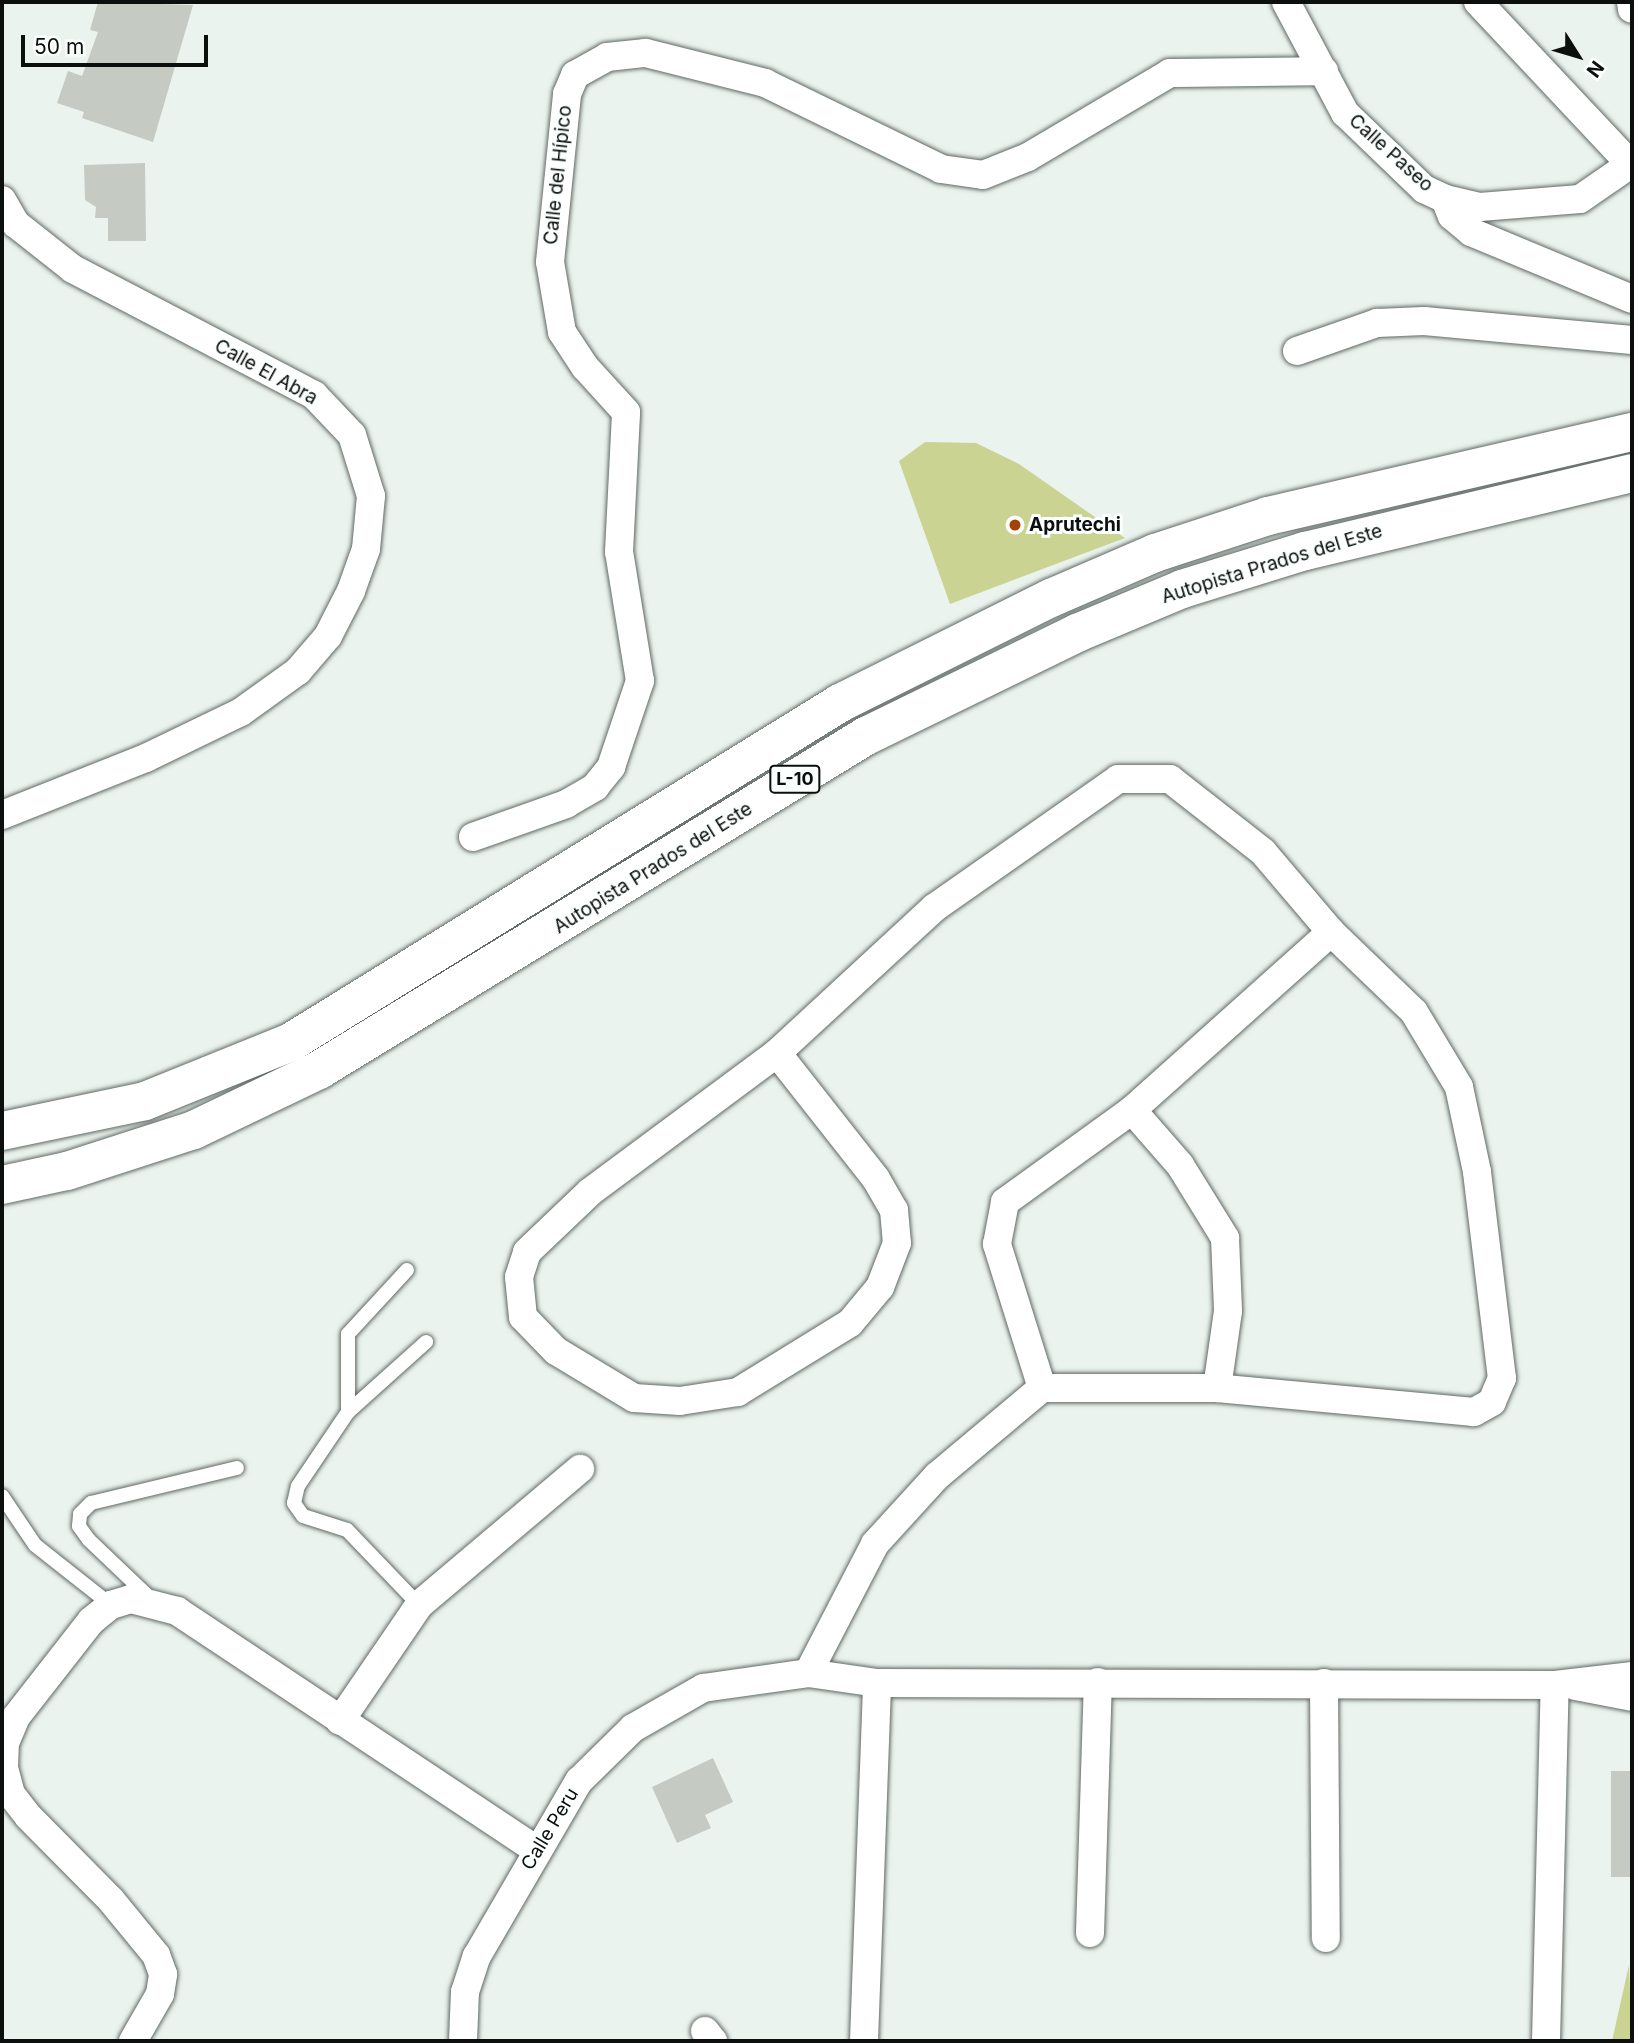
<!DOCTYPE html>
<html>
<head>
<meta charset="utf-8">
<style>
	body { margin:0 }
	#map { position:relative; width:1634px; height:2043px; overflow:hidden; background:#eaf3ed; font-family:Inter,sans-serif }
	div>[style] { position:absolute }
	[style*='--x'] { left:calc(var(--x)*1px); top:calc(var(--y)*1px); width:calc(var(--w)*1px); rotate:calc(var(--a)*1deg) }
	.green>* { inset:0; background:#cbd393 }
	.building>* { inset:0; background:#c5cbc3; transform-origin:0 0 }
	.roads { filter:drop-shadow(0 0 2px #606964) drop-shadow(0 0 2px #606964) }
	.service>* { height:14px; margin:-7px; padding:0 7px; transform-origin:7px; border-radius:7px; background:#fff }
	.minor>* { height:28px; margin:-14px; padding:0 14px; transform-origin:14px; border-radius:14px; background:#fff }
	.motorway>* { height:38px; margin:-19px; padding:0 19px; transform-origin:19px; border-radius:19px; background:#fff }
	.dots>* { width:19px; height:19px; translate:-50% -50%; box-sizing:border-box; border:4px solid #fbfffd; border-radius:50% }
	span { translate:-50% -50%; white-space:nowrap; text-align:center; line-height:1.15; -webkit-text-stroke:6px #fbfffd; paint-order:stroke }
	.shield-label span { padding:2px 5px; background:#fbfffd; border:2px solid; border-radius:5px; -webkit-text-stroke-width:0 }
	.shield-label { font-size:18px; color:#0b0f0d; font-weight:700 }
	.street-label { font-size:19px; color:#0b0f0d }
	.poi-label { font-size:19px; color:#0b0f0d; font-weight:700 }
	.left { translate:0 -50%; text-align:left }
	.frame { position:absolute; inset:0; border:4px solid #0b0f0d; pointer-events:none }
	.north { position:absolute; left:1543px; top:21px; width:70px; height:70px; -webkit-text-stroke:5px #fbfffd; paint-order:stroke; rotate:127deg; font-size:19px; font-weight:700; line-height:28px; text-align:center; color:#0b0f0d }
	.north::after { content:''; display:block; margin:auto; width:24px; height:32px; background:#0b0f0d; clip-path:polygon(50% 0,100% 100%,50% 72%,0 100%) }
	.scale { position:absolute; left:21px; top:35px; width:187px; height:32px; box-sizing:border-box; border:4px solid #0b0f0d; border-top:0; padding-left:9px; font-size:21px; line-height:24px; white-space:nowrap; color:#0b0f0d; -webkit-text-stroke:5px #fbfffd; paint-order:stroke }
</style>
</head>
<body>
<div id="map">
	<div class="green">
		<i style="clip-path:polygon(925px 442px,976px 443px,1019px 464px,1125px 538px,950px 604px,899px 461px)"></i>
		<i style="clip-path:polygon(1629px 1965px,1632px 2041px,1612px 2041px)"></i>
	</div>
	<div class="building">
		<i style="clip-path:polygon(98px 2px,193px 5px,153px 142px,82px 118px,84px 112px,57px 103px,68px 71px,82px 76px,98px 32px,90px 30px)"></i>
		<i style="clip-path:polygon(145px 163px,146px 241px,108px 241px,108px 218px,95px 218px,96px 207px,85px 200px,84px 165px)"></i>
		<i style="clip-path:polygon(713px 1758px,733px 1802px,705px 1815px,711px 1828px,677px 1843px,652px 1787px)"></i>
		<i style="left:1611px;top:1771px;width:21px;height:106px"></i>
	</div>
	<div class="roads">
		<div class="service">
			<i style="--x:348;--y:1412;--w:78;--a:-90"></i>
			<i style="--x:348;--y:1334;--w:87;--a:-47.3"></i>
			<i style="--x:2;--y:1496;--w:59;--a:56"></i>
			<i style="--x:35;--y:1545;--w:97;--a:38.3"></i>
			<i style="--x:152;--y:1600;--w:87;--a:-136.4"></i>
			<i style="--x:89;--y:1540;--w:17;--a:-126"></i>
			<i style="--x:79;--y:1526;--w:12;--a:-85"></i>
			<i style="--x:80;--y:1514;--w:16;--a:-45"></i>
			<i style="--x:91;--y:1503;--w:150;--a:-13.5"></i>
			<i style="--x:419;--y:1605;--w:104;--a:-133.8"></i>
			<i style="--x:347;--y:1530;--w:46;--a:-162.3"></i>
			<i style="--x:303;--y:1516;--w:16;--a:-125"></i>
			<i style="--x:294;--y:1503;--w:17;--a:-77"></i>
			<i style="--x:298;--y:1486;--w:89;--a:-56"></i>
			<i style="--x:348;--y:1412;--w:105;--a:-41.9"></i>
		</div>
		<div class="minor">
			<i style="--x:1286;--y:2;--w:126;--a:62"></i>
			<i style="--x:1345;--y:113;--w:110;--a:43.9"></i>
			<i style="--x:1424;--y:189;--w:23;--a:25"></i>
			<i style="--x:1445;--y:199;--w:36;--a:13"></i>
			<i style="--x:1480;--y:207;--w:100;--a:-4.6"></i>
			<i style="--x:1580;--y:199;--w:63;--a:-34.7"></i>
			<i style="--x:1478;--y:2;--w:224;--a:46.8"></i>
			<i style="--x:1631;--y:2;--w:7;--a:82"></i>
			<i style="--x:1445;--y:199;--w:18;--a:68"></i>
			<i style="--x:1452;--y:216;--w:25;--a:40"></i>
			<i style="--x:1471;--y:232;--w:174;--a:22.6"></i>
			<i style="--x:2;--y:200;--w:28;--a:60"></i>
			<i style="--x:16;--y:224;--w:73;--a:38.3"></i>
			<i style="--x:73;--y:269;--w:272;--a:27.6"></i>
			<i style="--x:314;--y:395;--w:55;--a:46.5"></i>
			<i style="--x:352;--y:435;--w:64;--a:72.7"></i>
			<i style="--x:371;--y:496;--w:53;--a:95.4"></i>
			<i style="--x:366;--y:549;--w:45;--a:109.7"></i>
			<i style="--x:351;--y:591;--w:51;--a:117.1"></i>
			<i style="--x:328;--y:636;--w:46;--a:130.6"></i>
			<i style="--x:298;--y:671;--w:70;--a:144.3"></i>
			<i style="--x:241;--y:712;--w:106;--a:154.2"></i>
			<i style="--x:146;--y:758;--w:155;--a:158.4"></i>
			<i style="--x:1297;--y:351;--w:85;--a:-19.3"></i>
			<i style="--x:1377;--y:323;--w:47;--a:-2.4"></i>
			<i style="--x:1424;--y:321;--w:209;--a:5.2"></i>
			<i style="--x:473;--y:837;--w:99;--a:-19.5"></i>
			<i style="--x:566;--y:804;--w:34;--a:-30"></i>
			<i style="--x:595;--y:787;--w:26;--a:-51"></i>
			<i style="--x:611;--y:767;--w:91;--a:-71.4"></i>
			<i style="--x:640;--y:681;--w:131;--a:-99.2"></i>
			<i style="--x:619;--y:552;--w:140;--a:-87.1"></i>
			<i style="--x:626;--y:412;--w:61;--a:-132.3"></i>
			<i style="--x:585;--y:367;--w:42;--a:-123.3"></i>
			<i style="--x:562;--y:332;--w:71;--a:-99.7"></i>
			<i style="--x:550;--y:262;--w:169;--a:-84.2"></i>
			<i style="--x:567;--y:94;--w:21;--a:-67"></i>
			<i style="--x:575;--y:75;--w:37;--a:-29"></i>
			<i style="--x:607;--y:57;--w:39;--a:-6"></i>
			<i style="--x:646;--y:53;--w:123;--a:14.1"></i>
			<i style="--x:765;--y:83;--w:196;--a:26"></i>
			<i style="--x:941;--y:169;--w:42;--a:8.1"></i>
			<i style="--x:983;--y:175;--w:48;--a:-21.8"></i>
			<i style="--x:1028;--y:157;--w:165;--a:-30.6"></i>
			<i style="--x:1170;--y:73;--w:154;--a:-0.7"></i>
			<i style="--x:777;--y:1053;--w:160;--a:51.8"></i>
			<i style="--x:876;--y:1179;--w:36;--a:60"></i>
			<i style="--x:894;--y:1210;--w:33;--a:85"></i>
			<i style="--x:897;--y:1243;--w:47;--a:111.1"></i>
			<i style="--x:880;--y:1287;--w:47;--a:129.8"></i>
			<i style="--x:850;--y:1323;--w:132;--a:148.4"></i>
			<i style="--x:738;--y:1392;--w:59;--a:171.2"></i>
			<i style="--x:680;--y:1401;--w:46;--a:-176.3"></i>
			<i style="--x:634;--y:1398;--w:91;--a:-148.9"></i>
			<i style="--x:556;--y:1351;--w:47;--a:-134.1"></i>
			<i style="--x:523;--y:1317;--w:40;--a:-95.7"></i>
			<i style="--x:519;--y:1277;--w:26;--a:-72"></i>
			<i style="--x:527;--y:1252;--w:87;--a:-43.6"></i>
			<i style="--x:590;--y:1192;--w:233;--a:-36.6"></i>
			<i style="--x:777;--y:1053;--w:214;--a:-42.7"></i>
			<i style="--x:934;--y:908;--w:225;--a:-35"></i>
			<i style="--x:1118;--y:779;--w:52;--a:0"></i>
			<i style="--x:1170;--y:779;--w:118;--a:38.1"></i>
			<i style="--x:1263;--y:852;--w:105;--a:49.6"></i>
			<i style="--x:1331;--y:932;--w:115;--a:43.9"></i>
			<i style="--x:1414;--y:1012;--w:87;--a:59"></i>
			<i style="--x:1459;--y:1087;--w:87;--a:78"></i>
			<i style="--x:1477;--y:1172;--w:208;--a:83.1"></i>
			<i style="--x:1502;--y:1378;--w:26;--a:113"></i>
			<i style="--x:1492;--y:1402;--w:21;--a:151"></i>
			<i style="--x:1474;--y:1412;--w:258;--a:-174.7"></i>
			<i style="--x:1217;--y:1388;--w:175;--a:180"></i>
			<i style="--x:1042;--y:1388;--w:137;--a:140"></i>
			<i style="--x:937;--y:1476;--w:92;--a:132.4"></i>
			<i style="--x:875;--y:1544;--w:145;--a:117.4"></i>
			<i style="--x:1132;--y:1110;--w:73;--a:48.9"></i>
			<i style="--x:1180;--y:1165;--w:86;--a:58.3"></i>
			<i style="--x:1225;--y:1238;--w:73;--a:87.6"></i>
			<i style="--x:1228;--y:1311;--w:78;--a:98.1"></i>
			<i style="--x:1042;--y:1388;--w:151;--a:-107.4"></i>
			<i style="--x:997;--y:1244;--w:43;--a:-79.2"></i>
			<i style="--x:1005;--y:1202;--w:157;--a:-35.9"></i>
			<i style="--x:1132;--y:1110;--w:267;--a:-41.8"></i>
			<i style="--x:1324;--y:1683;--w:255;--a:89.6"></i>
			<i style="--x:1575;--y:1686;--w:58;--a:10.9"></i>
			<i style="--x:340;--y:1721;--w:140;--a:-55.7"></i>
			<i style="--x:419;--y:1605;--w:211;--a:-40.2"></i>
			<i style="--x:1090;--y:1933;--w:251;--a:-88.2"></i>
			<i style="--x:705;--y:2031;--w:13;--a:51"></i>
			<i style="--x:133;--y:2041;--w:54;--a:-60.1"></i>
			<i style="--x:160;--y:1994;--w:20;--a:-81"></i>
			<i style="--x:163;--y:1974;--w:20;--a:-110"></i>
			<i style="--x:156;--y:1955;--w:71;--a:-129.3"></i>
			<i style="--x:111;--y:1900;--w:118;--a:-134.7"></i>
			<i style="--x:28;--y:1816;--w:28;--a:-128"></i>
			<i style="--x:11;--y:1794;--w:27;--a:-105"></i>
			<i style="--x:4;--y:1768;--w:25;--a:-88"></i>
			<i style="--x:5;--y:1743;--w:28;--a:-67"></i>
			<i style="--x:16;--y:1717;--w:122;--a:-52"></i>
			<i style="--x:91;--y:1621;--w:26;--a:-39"></i>
			<i style="--x:111;--y:1605;--w:21;--a:-17"></i>
			<i style="--x:131;--y:1599;--w:48;--a:14.6"></i>
			<i style="--x:177;--y:1611;--w:432;--a:33.6"></i>
			<i style="--x:463;--y:2041;--w:49;--a:-87.7"></i>
			<i style="--x:465;--y:1992;--w:38;--a:-72"></i>
			<i style="--x:477;--y:1956;--w:203;--a:-59.8"></i>
			<i style="--x:579;--y:1781;--w:76;--a:-44.5"></i>
			<i style="--x:633;--y:1728;--w:81;--a:-29.7"></i>
			<i style="--x:703;--y:1688;--w:106;--a:-8.1"></i>
			<i style="--x:808;--y:1673;--w:70;--a:8.2"></i>
			<i style="--x:877;--y:1683;--w:678;--a:0.17"></i>
			<i style="--x:1555;--y:1685;--w:78;--a:-6.7"></i>
			<i style="--x:864;--y:2041;--w:358;--a:-87.9"></i>
			<i style="--x:1546;--y:2041;--w:356;--a:-88.6"></i>
		</div>
		<div class="motorway">
			<i style="--x:2;--y:1131;--w:146;--a:-11.8"></i>
			<i style="--x:145;--y:1101;--w:157;--a:-22"></i>
			<i style="--x:291;--y:1042;--w:645;--a:-31.69"></i>
			<i style="--x:840;--y:703;--w:236;--a:-26.5"></i>
			<i style="--x:1051;--y:598;--w:113;--a:-23.4"></i>
			<i style="--x:1155;--y:553;--w:119;--a:-18.1"></i>
			<i style="--x:1268;--y:516;--w:374;--a:-13"></i>
			<i style="--x:2;--y:1185;--w:66;--a:-12.2"></i>
			<i style="--x:67;--y:1171;--w:133;--a:-17.9"></i>
			<i style="--x:194;--y:1130;--w:139;--a:-25.6"></i>
			<i style="--x:319;--y:1070;--w:641;--a:-31.41"></i>
			<i style="--x:866;--y:736;--w:235;--a:-26"></i>
			<i style="--x:1077;--y:633;--w:114;--a:-22.7"></i>
			<i style="--x:1182;--y:589;--w:129;--a:-17.2"></i>
			<i style="--x:1305;--y:551;--w:336;--a:-13.4"></i>
		</div>
	</div>
	<div class="dots">
		<i style="left:1015px;top:525px;background:#a44203"></i>
	</div>
	<div class="shield-label">
		<span style="left:795px;top:779px">L-10</span>
	</div>
	<div class="street-label">
		<span style="left:1391px;top:153px;rotate:42deg">Calle Paseo</span>
		<span style="left:558px;top:175px;rotate:-84deg">Calle del Hípico</span>
		<span style="left:266px;top:372px;rotate:29deg">Calle El Abra</span>
		<span style="left:1272px;top:564px;rotate:-17deg">Autopista Prados del Este</span>
		<span style="left:653px;top:868px;rotate:-32deg">Autopista Prados del Este</span>
		<span style="left:550px;top:1829px;rotate:-59deg">Calle Peru</span>
	</div>
	<div class="poi-label">
		<span class="left" style="left:1029px;top:525px">Aprutechi</span>
	</div>
	<div class="frame"></div>
	<div class="north">N</div>
	<div class="scale">50 m</div>
</div>
</body>
</html>
